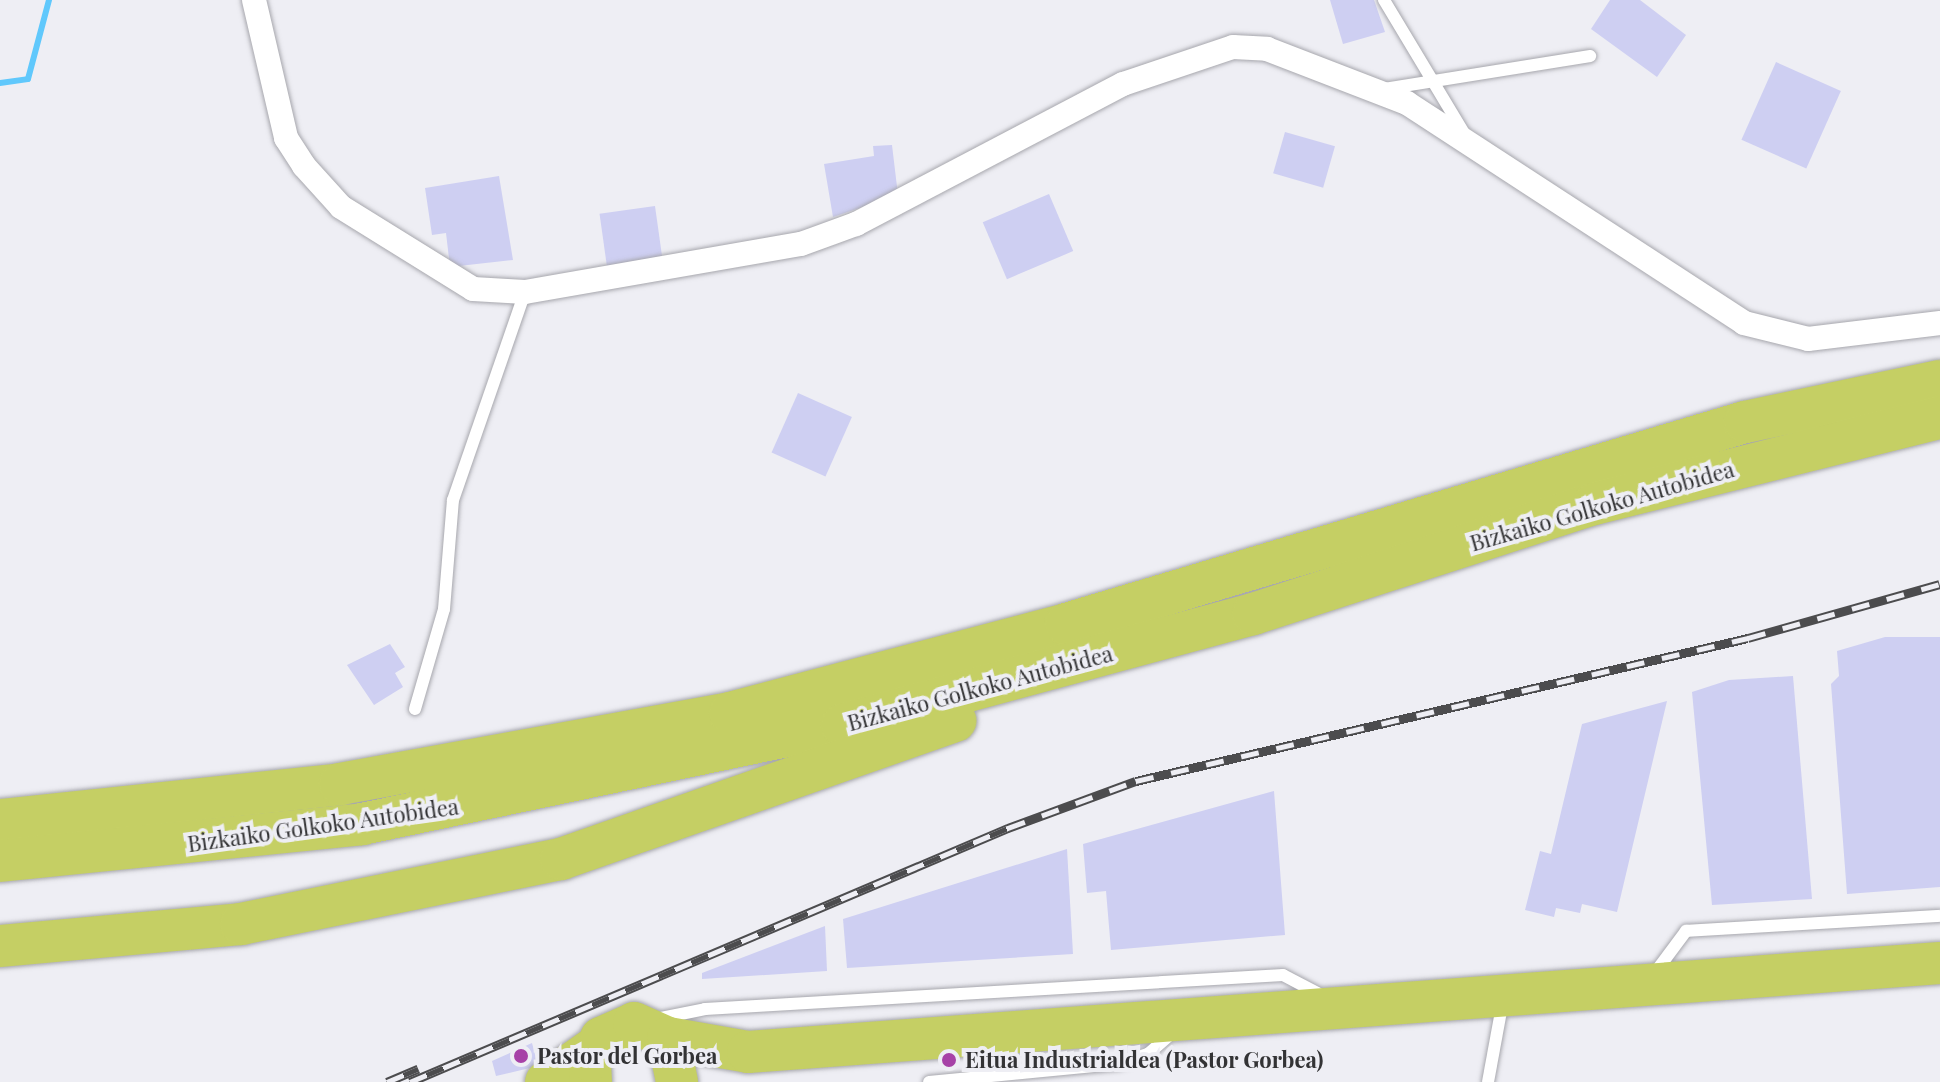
<!DOCTYPE html>
<html>
<head>
<meta charset="utf-8">
<style>
	body { margin:0 }
	#map { position:relative; width:1940px; height:1082px; overflow:hidden; background:#eeeef4; font-family:"Playfair Display",serif }
	div>[style] { position:absolute }
	[style*='--x'] { left:calc(var(--x)*1px); top:calc(var(--y)*1px); width:calc(var(--w)*1px); rotate:calc(var(--a)*1deg) }
	.stream>* { height:6px; margin:-3px; padding:0 3px; transform-origin:3px; border-radius:3px; background:#60c8fc }
	.building>* { inset:0; background:#cecff2; transform-origin:0 0 }
	.roads { filter:drop-shadow(0 0 2px #a7a7ad) drop-shadow(0 0 2px #a7a7ad) }
	.lane>* { height:12px; margin:-6px; padding:0 6px; transform-origin:6px; border-radius:6px; background:#fff }
	.street>* { height:24px; margin:-12px; padding:0 12px; transform-origin:12px; border-radius:12px; background:#fff }
	.highway>* { height:42px; margin:-21px; padding:0 21px; transform-origin:21px; border-radius:21px; background:#c5cf64 }
	.rail>* { height:9px; margin-top:-4.5px; transform-origin:0; background:repeating-linear-gradient(90deg,#eeeef4 0 18px,#4c4c4e 0 36px); box-sizing:border-box; border-block:2px solid #4c4c4e }
	.dots>* { width:22px; height:22px; translate:-50% -50%; box-sizing:border-box; border:4px solid #eeeef4; border-radius:50% }
	span { translate:-50% -50%; white-space:nowrap; text-align:center; line-height:1.15; -webkit-text-stroke:8px #eeeef4; paint-order:stroke }
	.street-label { font-size:22px; color:#333335 }
	.poi-label { font-size:22px; color:#333335; font-weight:700 }
	.left { translate:0 -50%; text-align:left }
</style>
</head>
<body>
<div id="map">
	<div class="stream">
		<i style="--x:0;--y:83;--w:28;--a:-8"></i>
		<i style="--x:28;--y:79;--w:82;--a:-75.1"></i>
	</div>
	<div class="building">
		<i style="clip-path:polygon(1330px 0,1374px 0,1385px 32px,1343px 44px)"></i>
		<i style="clip-path:polygon(1610px 0,1640px 0,1686px 35px,1657px 77px,1591px 29px)"></i>
		<i style="left:1776px;top:62px;width:71px;height:85px;rotate:24deg"></i>
		<i style="left:1285px;top:132px;width:52px;height:43px;rotate:16deg"></i>
		<i style="clip-path:polygon(892px 145px,898px 195px,833px 217px,824px 164px,874px 156px,873px 146px)"></i>
		<i style="clip-path:polygon(499px 176px,513px 260px,450px 267px,446px 233px,432px 235px,425px 188px)"></i>
		<i style="left:1049px;top:194px;width:62px;height:72px;rotate:67deg"></i>
		<i style="left:655px;top:206px;width:53px;height:56px;rotate:82deg"></i>
		<i style="left:798px;top:393px;width:59px;height:65px;rotate:24deg"></i>
		<i style="clip-path:polygon(1885px 637px,1940px 637px,1940px 887px,1847px 894px,1831px 684px,1839px 676px,1837px 651px)"></i>
		<i style="clip-path:polygon(390px 644px,405px 667px,395px 673px,403px 687px,374px 705px,347px 665px)"></i>
		<i style="clip-path:polygon(1793px 676px,1812px 899px,1712px 905px,1692px 692px,1729px 680px)"></i>
		<i style="clip-path:polygon(1667px 701px,1617px 912px,1582px 904px,1580px 913px,1556px 908px,1554px 917px,1525px 910px,1540px 851px,1551px 854px,1582px 724px)"></i>
		<i style="clip-path:polygon(1274px 791px,1285px 935px,1111px 950px,1106px 891px,1087px 893px,1083px 844px)"></i>
		<i style="clip-path:polygon(1067px 849px,1073px 954px,847px 968px,843px 919px)"></i>
		<i style="clip-path:polygon(825px 926px,827px 971px,702px 979px,702px 973px)"></i>
		<i style="clip-path:polygon(532px 1043px,538px 1066px,496px 1076px,492px 1061px)"></i>
	</div>
	<div class="roads">
		<div class="lane">
			<i style="--x:1384;--y:0;--w:155;--a:59"></i>
			<i style="--x:1378;--y:90;--w:215;--a:-9.1"></i>
			<i style="--x:415;--y:709;--w:104;--a:-73.8"></i>
			<i style="--x:444;--y:609;--w:109;--a:-85.3"></i>
			<i style="--x:453;--y:500;--w:220;--a:-70.9"></i>
			<i style="--x:1654;--y:974;--w:54;--a:-53.3"></i>
			<i style="--x:1686;--y:931;--w:254;--a:-3.4"></i>
			<i style="--x:656;--y:1019;--w:50;--a:-11.5"></i>
			<i style="--x:705;--y:1009;--w:579;--a:-3.37"></i>
			<i style="--x:1283;--y:975;--w:45;--a:27.7"></i>
			<i style="--x:929;--y:1082;--w:189;--a:-5.5"></i>
			<i style="--x:1117;--y:1064;--w:33;--a:-18"></i>
			<i style="--x:1148;--y:1054;--w:32;--a:-41"></i>
			<i style="--x:1488;--y:1082;--w:83;--a:-79.6"></i>
		</div>
		<div class="street">
			<i style="--x:254;--y:0;--w:142;--a:76.9"></i>
			<i style="--x:286;--y:138;--w:33;--a:57"></i>
			<i style="--x:304;--y:166;--w:55;--a:47.9"></i>
			<i style="--x:341;--y:207;--w:155;--a:31.8"></i>
			<i style="--x:473;--y:289;--w:52;--a:3.3"></i>
			<i style="--x:525;--y:292;--w:280;--a:-9.9"></i>
			<i style="--x:801;--y:244;--w:59;--a:-20"></i>
			<i style="--x:856;--y:224;--w:301;--a:-27.7"></i>
			<i style="--x:1123;--y:84;--w:116;--a:-18.6"></i>
			<i style="--x:1233;--y:47;--w:34;--a:3"></i>
			<i style="--x:1267;--y:49;--w:150;--a:21.1"></i>
			<i style="--x:1407;--y:103;--w:402;--a:33.1"></i>
			<i style="--x:1744;--y:323;--w:66;--a:14"></i>
			<i style="--x:1808;--y:339;--w:133;--a:-6.9"></i>
		</div>
		<div class="highway">
			<i style="--x:0;--y:820;--w:342;--a:-6"></i>
			<i style="--x:340;--y:784;--w:396;--a:-10.3"></i>
			<i style="--x:730;--y:713;--w:348;--a:-14.8"></i>
			<i style="--x:1066;--y:624;--w:708;--a:-16.57"></i>
			<i style="--x:1745;--y:422;--w:199;--a:-11.9"></i>
			<i style="--x:0;--y:861;--w:364;--a:-5.8"></i>
			<i style="--x:362;--y:824;--w:490;--a:-11.7"></i>
			<i style="--x:842;--y:725;--w:426;--a:-15.1"></i>
			<i style="--x:1253;--y:614;--w:358;--a:-17.9"></i>
			<i style="--x:1594;--y:504;--w:357;--a:-14"></i>
			<i style="--x:0;--y:946;--w:242;--a:-5.2"></i>
			<i style="--x:241;--y:924;--w:327;--a:-11.5"></i>
			<i style="--x:561;--y:859;--w:418;--a:-19.3"></i>
			<i style="--x:668;--y:1038;--w:81;--a:9.9"></i>
			<i style="--x:748;--y:1052;--w:1195;--a:-4.27"></i>
			<i style="--x:546;--y:1082;--w:59;--a:-35.3"></i>
			<i style="--x:591;--y:1082;--w:22;--a:-93"></i>
			<i style="--x:590;--y:1060;--w:25;--a:-63"></i>
			<i style="--x:601;--y:1038;--w:36;--a:-24"></i>
			<i style="--x:634;--y:1023;--w:37;--a:24"></i>
			<i style="--x:668;--y:1038;--w:45;--a:78.4"></i>
		</div>
	</div>
	<div class="rail">
		<i style="--x:387;--y:1082;--w:34;--a:-23"></i>
		<i style="--x:410;--y:1082;--w:650;--a:-23.01"></i>
		<i style="--x:1008;--y:828;--w:136;--a:-20.2"></i>
		<i style="--x:1136;--y:781;--w:628;--a:-13.15"></i>
		<i style="--x:1748;--y:638;--w:199;--a:-15.7"></i>
	</div>
	<div class="dots">
		<i style="left:521px;top:1056px;background:#a742a7"></i>
		<i style="left:949px;top:1060px;background:#a742a7"></i>
	</div>
	<div class="street-label">
		<span style="left:1602px;top:506px;rotate:-16deg">Bizkaiko Golkoko Autobidea</span>
		<span style="left:980px;top:688px;rotate:-15deg">Bizkaiko Golkoko Autobidea</span>
		<span style="left:323px;top:825px;rotate:-8deg">Bizkaiko Golkoko Autobidea</span>
	</div>
	<div class="poi-label">
		<span class="left" style="left:537px;top:1056px">Pastor del Gorbea</span>
		<span class="left" style="left:965px;top:1060px">Eitua Industrialdea (Pastor Gorbea)</span>
	</div>
</div>
</body>
</html>
